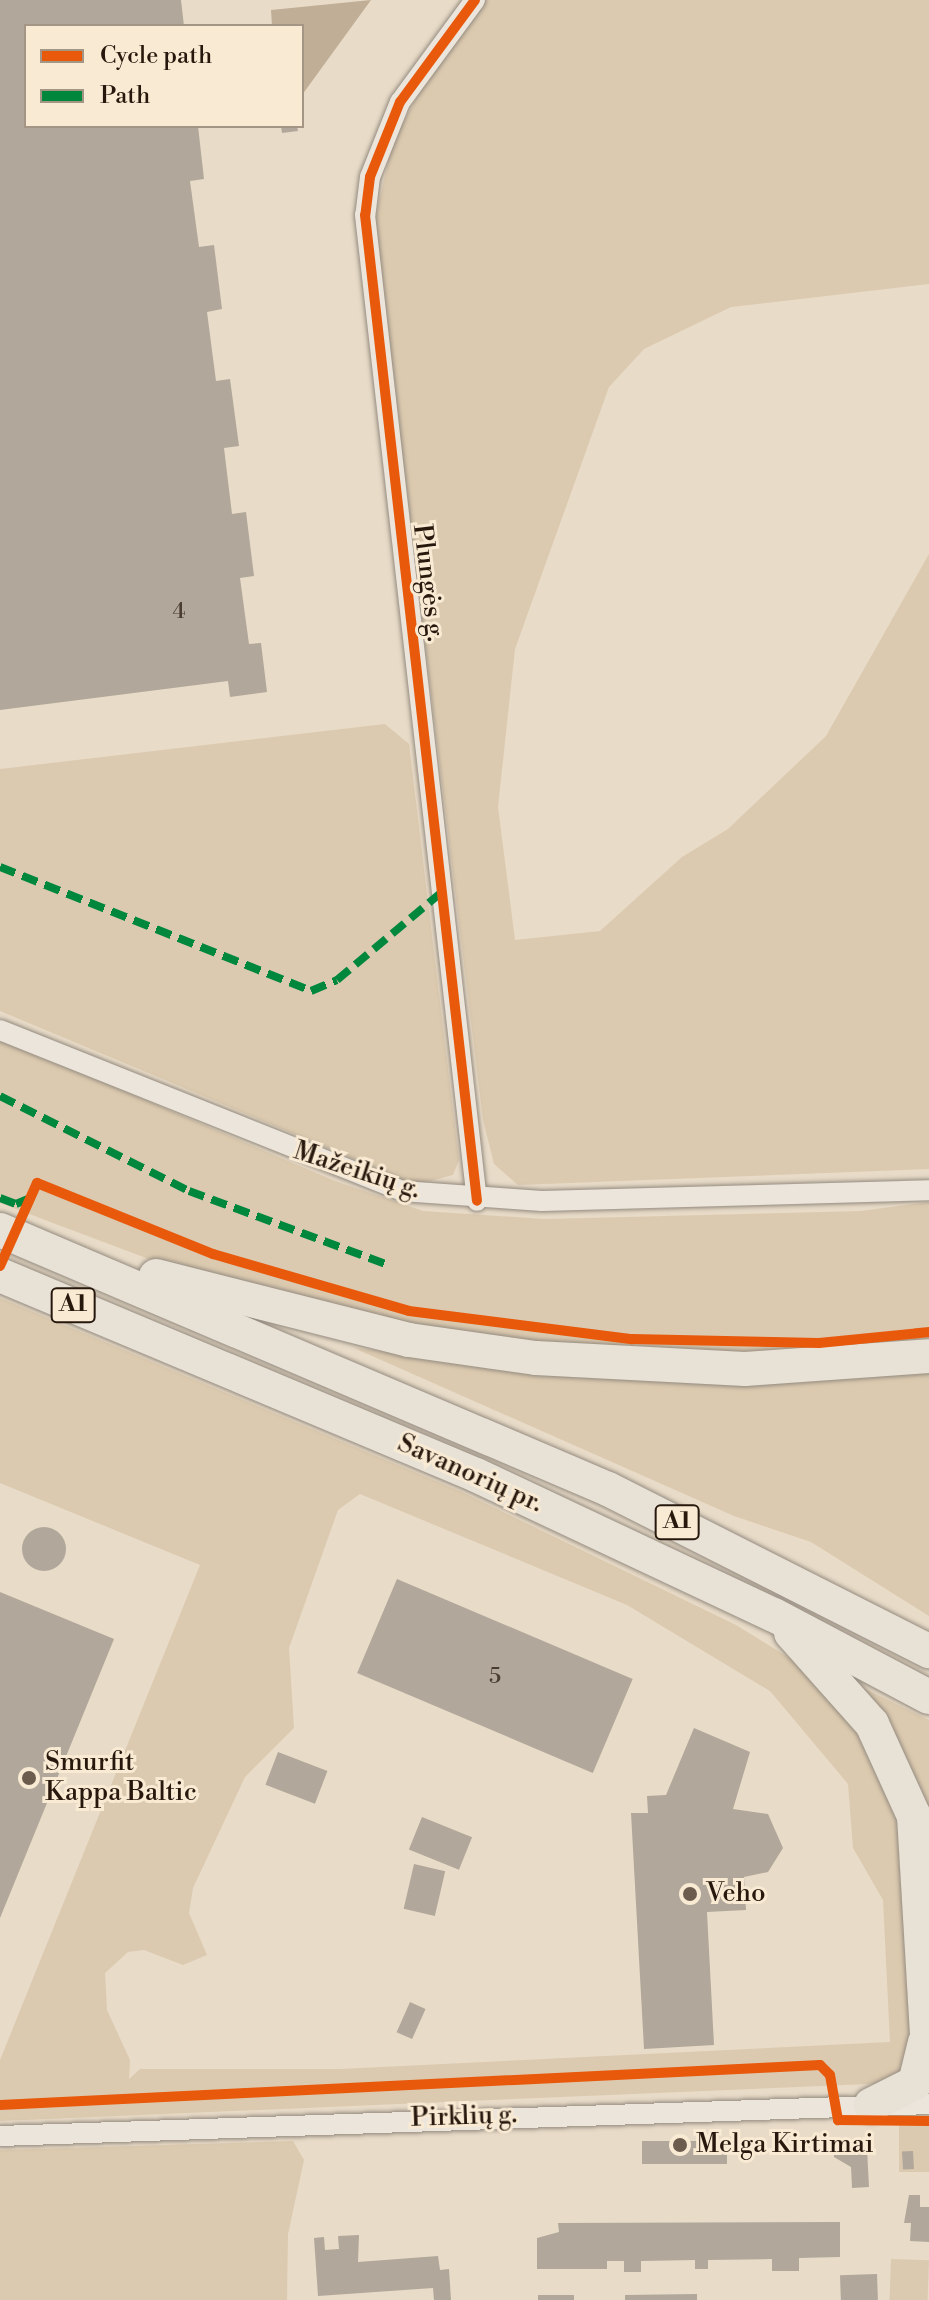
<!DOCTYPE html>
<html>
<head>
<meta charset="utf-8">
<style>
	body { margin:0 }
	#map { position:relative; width:929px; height:2300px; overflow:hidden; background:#e8dbc8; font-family:"Libre Bodoni",serif }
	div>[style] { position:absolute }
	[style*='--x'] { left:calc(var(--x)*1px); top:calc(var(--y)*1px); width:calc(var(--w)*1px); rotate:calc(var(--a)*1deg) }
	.green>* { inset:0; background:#dccab0; transform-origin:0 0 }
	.water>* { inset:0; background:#c0ae96 }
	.building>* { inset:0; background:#b1a79a; transform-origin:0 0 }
	.round { border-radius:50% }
	.roads { filter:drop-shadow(0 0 2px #948b7f) drop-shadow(0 0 2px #948b7f) }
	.street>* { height:20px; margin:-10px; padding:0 10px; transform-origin:10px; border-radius:10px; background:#ebe5dc }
	.highway>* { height:34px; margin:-17px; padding:0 17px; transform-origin:17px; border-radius:17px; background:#e8e1d6 }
	.quiet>* { height:8px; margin-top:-4px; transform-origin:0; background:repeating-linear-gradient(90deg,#00873e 0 16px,transparent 0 24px) }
	.cycleway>* { height:10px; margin:-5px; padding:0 5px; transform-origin:5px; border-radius:5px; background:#e8590c }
	.dots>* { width:22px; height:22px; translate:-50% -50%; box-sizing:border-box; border:4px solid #f8ead3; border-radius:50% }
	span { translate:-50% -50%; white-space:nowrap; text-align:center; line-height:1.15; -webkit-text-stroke:6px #f8ead3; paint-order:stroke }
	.number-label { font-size:22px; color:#4a3c30 }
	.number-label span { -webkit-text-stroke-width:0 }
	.shield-label span { padding:2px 6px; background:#f8ead3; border:2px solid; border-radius:6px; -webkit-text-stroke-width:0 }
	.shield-label { font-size:24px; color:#27180d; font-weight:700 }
	.street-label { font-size:26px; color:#27180d }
	.poi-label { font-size:26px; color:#27180d }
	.left { translate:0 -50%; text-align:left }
	.legend { position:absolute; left:24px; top:24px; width:280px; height:104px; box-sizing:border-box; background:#f8ead3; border:2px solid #a49684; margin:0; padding:10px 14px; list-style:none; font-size:24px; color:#27180d }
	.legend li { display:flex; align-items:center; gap:16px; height:40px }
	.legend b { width:40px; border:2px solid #a49684 }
</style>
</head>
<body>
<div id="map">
	<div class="green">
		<i style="clip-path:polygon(486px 0,929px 0,929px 284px,731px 307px,644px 349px,609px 387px,515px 649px,498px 807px,515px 940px,600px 931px,682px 857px,728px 829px,826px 736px,929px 554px,929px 1169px,518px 1185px,494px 1164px,483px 1120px,374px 224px,393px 141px,435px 64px)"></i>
		<i style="clip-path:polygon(385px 724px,409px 744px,459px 1160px,453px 1175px,416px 1185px,0 1011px,0 769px)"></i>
		<i style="clip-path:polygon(0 1038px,335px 1181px,423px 1211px,545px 1219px,861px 1211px,929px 1202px,929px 1349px,774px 1360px,463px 1339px,186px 1273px,0 1203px)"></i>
		<i style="clip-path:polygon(evenodd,0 1298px,462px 1492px,736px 1625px,812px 1672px,838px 1697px,899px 1800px,918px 2051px,892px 2083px,0 2121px,0 2060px,200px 1565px,0 1483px,0 1298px,360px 1494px,627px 1605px,770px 1691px,848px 1784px,853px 1848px,883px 1900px,890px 2042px,340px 2069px,140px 2069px,129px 2079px,130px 2060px,107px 2010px,105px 1973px,128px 1952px,144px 1950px,183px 1965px,207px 1955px,189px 1913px,193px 1888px,245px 1777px,294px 1728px,289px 1648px,338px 1510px,360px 1494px)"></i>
		<i style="clip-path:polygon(354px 1348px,614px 1377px,929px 1369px,929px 1616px,811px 1542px,734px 1516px)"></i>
		<i style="clip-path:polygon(853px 1683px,929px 1720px,929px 1868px)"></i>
		<i style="left:899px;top:2123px;width:30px;height:49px"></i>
		<i style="clip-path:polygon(293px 2141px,304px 2160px,288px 2234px,287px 2300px,0 2300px,0 2150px)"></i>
		<i style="left:891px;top:2259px;width:38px;height:41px;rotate:2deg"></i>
	</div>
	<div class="water">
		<i style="clip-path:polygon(371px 0,302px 95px,302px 26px,272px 26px,271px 10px)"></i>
	</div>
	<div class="building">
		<i style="clip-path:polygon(0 0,181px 0,184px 26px,26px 26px,26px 126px,198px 126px,204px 179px,190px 181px,199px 247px,214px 245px,222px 309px,207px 312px,216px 381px,230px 379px,239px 446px,224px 448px,232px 514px,246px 512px,254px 576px,240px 578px,249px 644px,261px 643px,267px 692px,230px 697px,228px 681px,0 710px)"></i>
		<i style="clip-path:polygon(281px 126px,297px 126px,298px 131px,282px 133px)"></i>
		<i class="round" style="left:22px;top:1527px;width:44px;height:44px"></i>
		<i style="left:397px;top:1579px;width:256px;height:102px;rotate:23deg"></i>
		<i style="clip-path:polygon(0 1592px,114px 1639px,0 1918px)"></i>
		<i style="clip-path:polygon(694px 1728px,750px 1752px,733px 1809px,768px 1814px,783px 1848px,768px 1872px,744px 1877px,746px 1910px,707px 1912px,714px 2045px,644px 2049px,631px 1813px,648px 1813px,647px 1796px,666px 1795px)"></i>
		<i style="left:278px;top:1752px;width:53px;height:35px;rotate:21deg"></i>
		<i style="left:422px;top:1817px;width:54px;height:35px;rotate:22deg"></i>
		<i style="left:414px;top:1864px;width:32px;height:46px;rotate:13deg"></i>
		<i style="left:410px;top:2002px;width:17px;height:33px;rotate:24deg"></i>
		<i style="clip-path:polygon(845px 2138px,846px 2150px,867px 2149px,869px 2187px,852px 2188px,851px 2167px,834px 2157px,834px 2139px)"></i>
		<i style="left:727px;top:2141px;width:23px;height:85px;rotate:90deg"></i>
		<i style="left:913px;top:2151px;width:18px;height:11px;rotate:87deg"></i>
		<i style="clip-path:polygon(909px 2195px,920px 2195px,920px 2207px,929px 2207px,929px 2242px,910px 2241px,911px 2223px,904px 2223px)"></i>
		<i style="clip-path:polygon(840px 2222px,840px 2257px,799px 2258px,799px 2271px,772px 2271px,772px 2259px,708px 2260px,708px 2269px,695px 2269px,695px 2260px,641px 2261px,641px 2272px,624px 2272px,624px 2261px,607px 2261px,607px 2269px,537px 2269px,537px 2238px,559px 2232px,558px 2223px)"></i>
		<i style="clip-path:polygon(359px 2235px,358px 2262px,438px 2256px,440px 2270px,449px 2269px,451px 2300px,434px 2300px,433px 2288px,318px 2296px,314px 2238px,324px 2237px,325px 2250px,339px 2249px,338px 2236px)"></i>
		<i style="left:877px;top:2274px;width:26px;height:37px;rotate:88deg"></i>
		<i style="clip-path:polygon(697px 2294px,697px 2300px,625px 2300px,625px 2295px)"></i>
		<i style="left:538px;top:2295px;width:36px;height:5px"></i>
	</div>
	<div class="roads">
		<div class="street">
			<i style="--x:475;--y:0;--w:127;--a:126.3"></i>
			<i style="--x:400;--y:102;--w:81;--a:111.8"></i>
			<i style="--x:370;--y:177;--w:38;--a:97"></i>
			<i style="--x:365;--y:215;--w:992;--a:83.52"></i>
			<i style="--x:0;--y:1030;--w:433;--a:21.8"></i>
			<i style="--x:402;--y:1191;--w:140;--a:4.1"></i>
			<i style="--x:542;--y:1201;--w:387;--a:-1.6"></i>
			<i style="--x:0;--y:2136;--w:930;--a:-1.97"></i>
		</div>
		<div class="highway">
			<i style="--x:0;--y:1230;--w:661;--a:23.07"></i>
			<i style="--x:608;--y:1489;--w:360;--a:26.8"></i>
			<i style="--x:0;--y:1275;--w:516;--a:22.79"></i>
			<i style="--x:476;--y:1475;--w:329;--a:25.2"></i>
			<i style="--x:774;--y:1615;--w:175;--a:27.9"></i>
			<i style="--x:156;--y:1276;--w:261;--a:14.2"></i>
			<i style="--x:409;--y:1340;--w:128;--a:8.1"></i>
			<i style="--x:536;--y:1358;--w:209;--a:3"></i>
			<i style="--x:745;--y:1369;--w:184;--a:-4"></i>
			<i style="--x:791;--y:1633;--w:122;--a:48.3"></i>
			<i style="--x:872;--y:1724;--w:101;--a:65.5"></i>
			<i style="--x:914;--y:1816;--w:249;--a:86.6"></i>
			<i style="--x:871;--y:2105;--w:49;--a:-26.6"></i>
			<i style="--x:915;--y:2083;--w:42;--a:-76.3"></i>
		</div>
	</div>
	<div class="quiet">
		<i style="--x:0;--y:867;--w:335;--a:21.7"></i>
		<i style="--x:311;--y:991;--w:28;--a:-23"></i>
		<i style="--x:337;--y:980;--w:138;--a:-40"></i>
		<i style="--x:0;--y:1096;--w:212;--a:26.7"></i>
		<i style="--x:189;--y:1191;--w:209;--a:20.4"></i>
		<i style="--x:0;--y:1198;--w:17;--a:21"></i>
		<i style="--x:16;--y:1204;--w:13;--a:-23"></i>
	</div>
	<div class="cycleway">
		<i style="--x:475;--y:0;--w:127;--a:126.3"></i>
		<i style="--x:400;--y:102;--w:81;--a:111.8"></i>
		<i style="--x:370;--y:177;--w:38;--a:97"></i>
		<i style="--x:365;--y:215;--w:992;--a:83.52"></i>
		<i style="--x:0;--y:1266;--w:91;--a:-66"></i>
		<i style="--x:37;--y:1183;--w:190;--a:22"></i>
		<i style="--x:213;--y:1254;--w:204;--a:16.2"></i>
		<i style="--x:409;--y:1311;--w:225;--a:7.2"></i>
		<i style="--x:632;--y:1339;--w:187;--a:1.2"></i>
		<i style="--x:819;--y:1343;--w:111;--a:-5.7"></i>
		<i style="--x:0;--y:2105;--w:821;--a:-2.79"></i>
		<i style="--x:820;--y:2065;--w:14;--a:45"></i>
		<i style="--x:830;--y:2075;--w:46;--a:79.9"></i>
		<i style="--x:838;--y:2120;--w:91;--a:0.6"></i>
	</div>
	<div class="dots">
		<i style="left:29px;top:1778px;background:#6b5c4e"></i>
		<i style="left:690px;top:1894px;background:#6b5c4e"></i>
		<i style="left:680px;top:2145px;background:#6b5c4e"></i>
	</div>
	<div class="number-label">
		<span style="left:179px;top:612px">4</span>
		<span style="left:495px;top:1677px">5</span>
	</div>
	<div class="shield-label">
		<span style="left:73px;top:1305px">A1</span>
		<span style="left:677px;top:1522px">A1</span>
	</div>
	<div class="street-label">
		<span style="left:428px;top:583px;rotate:83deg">Plungės g.</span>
		<span style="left:357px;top:1171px;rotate:18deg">Mažeikių g.</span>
		<span style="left:470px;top:1474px;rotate:24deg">Savanorių pr.</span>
		<span style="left:464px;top:2117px;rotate:-2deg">Pirklių g.</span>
	</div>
	<div class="poi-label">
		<span class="left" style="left:45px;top:1778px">Smurfit<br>Kappa Baltic</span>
		<span class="left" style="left:706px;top:1894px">Veho</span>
		<span class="left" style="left:696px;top:2145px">Melga Kirtimai</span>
	</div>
	<ul class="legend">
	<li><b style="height:10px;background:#e8590c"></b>Cycle path</li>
	<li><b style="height:10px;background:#00873e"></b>Path</li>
	</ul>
</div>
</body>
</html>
